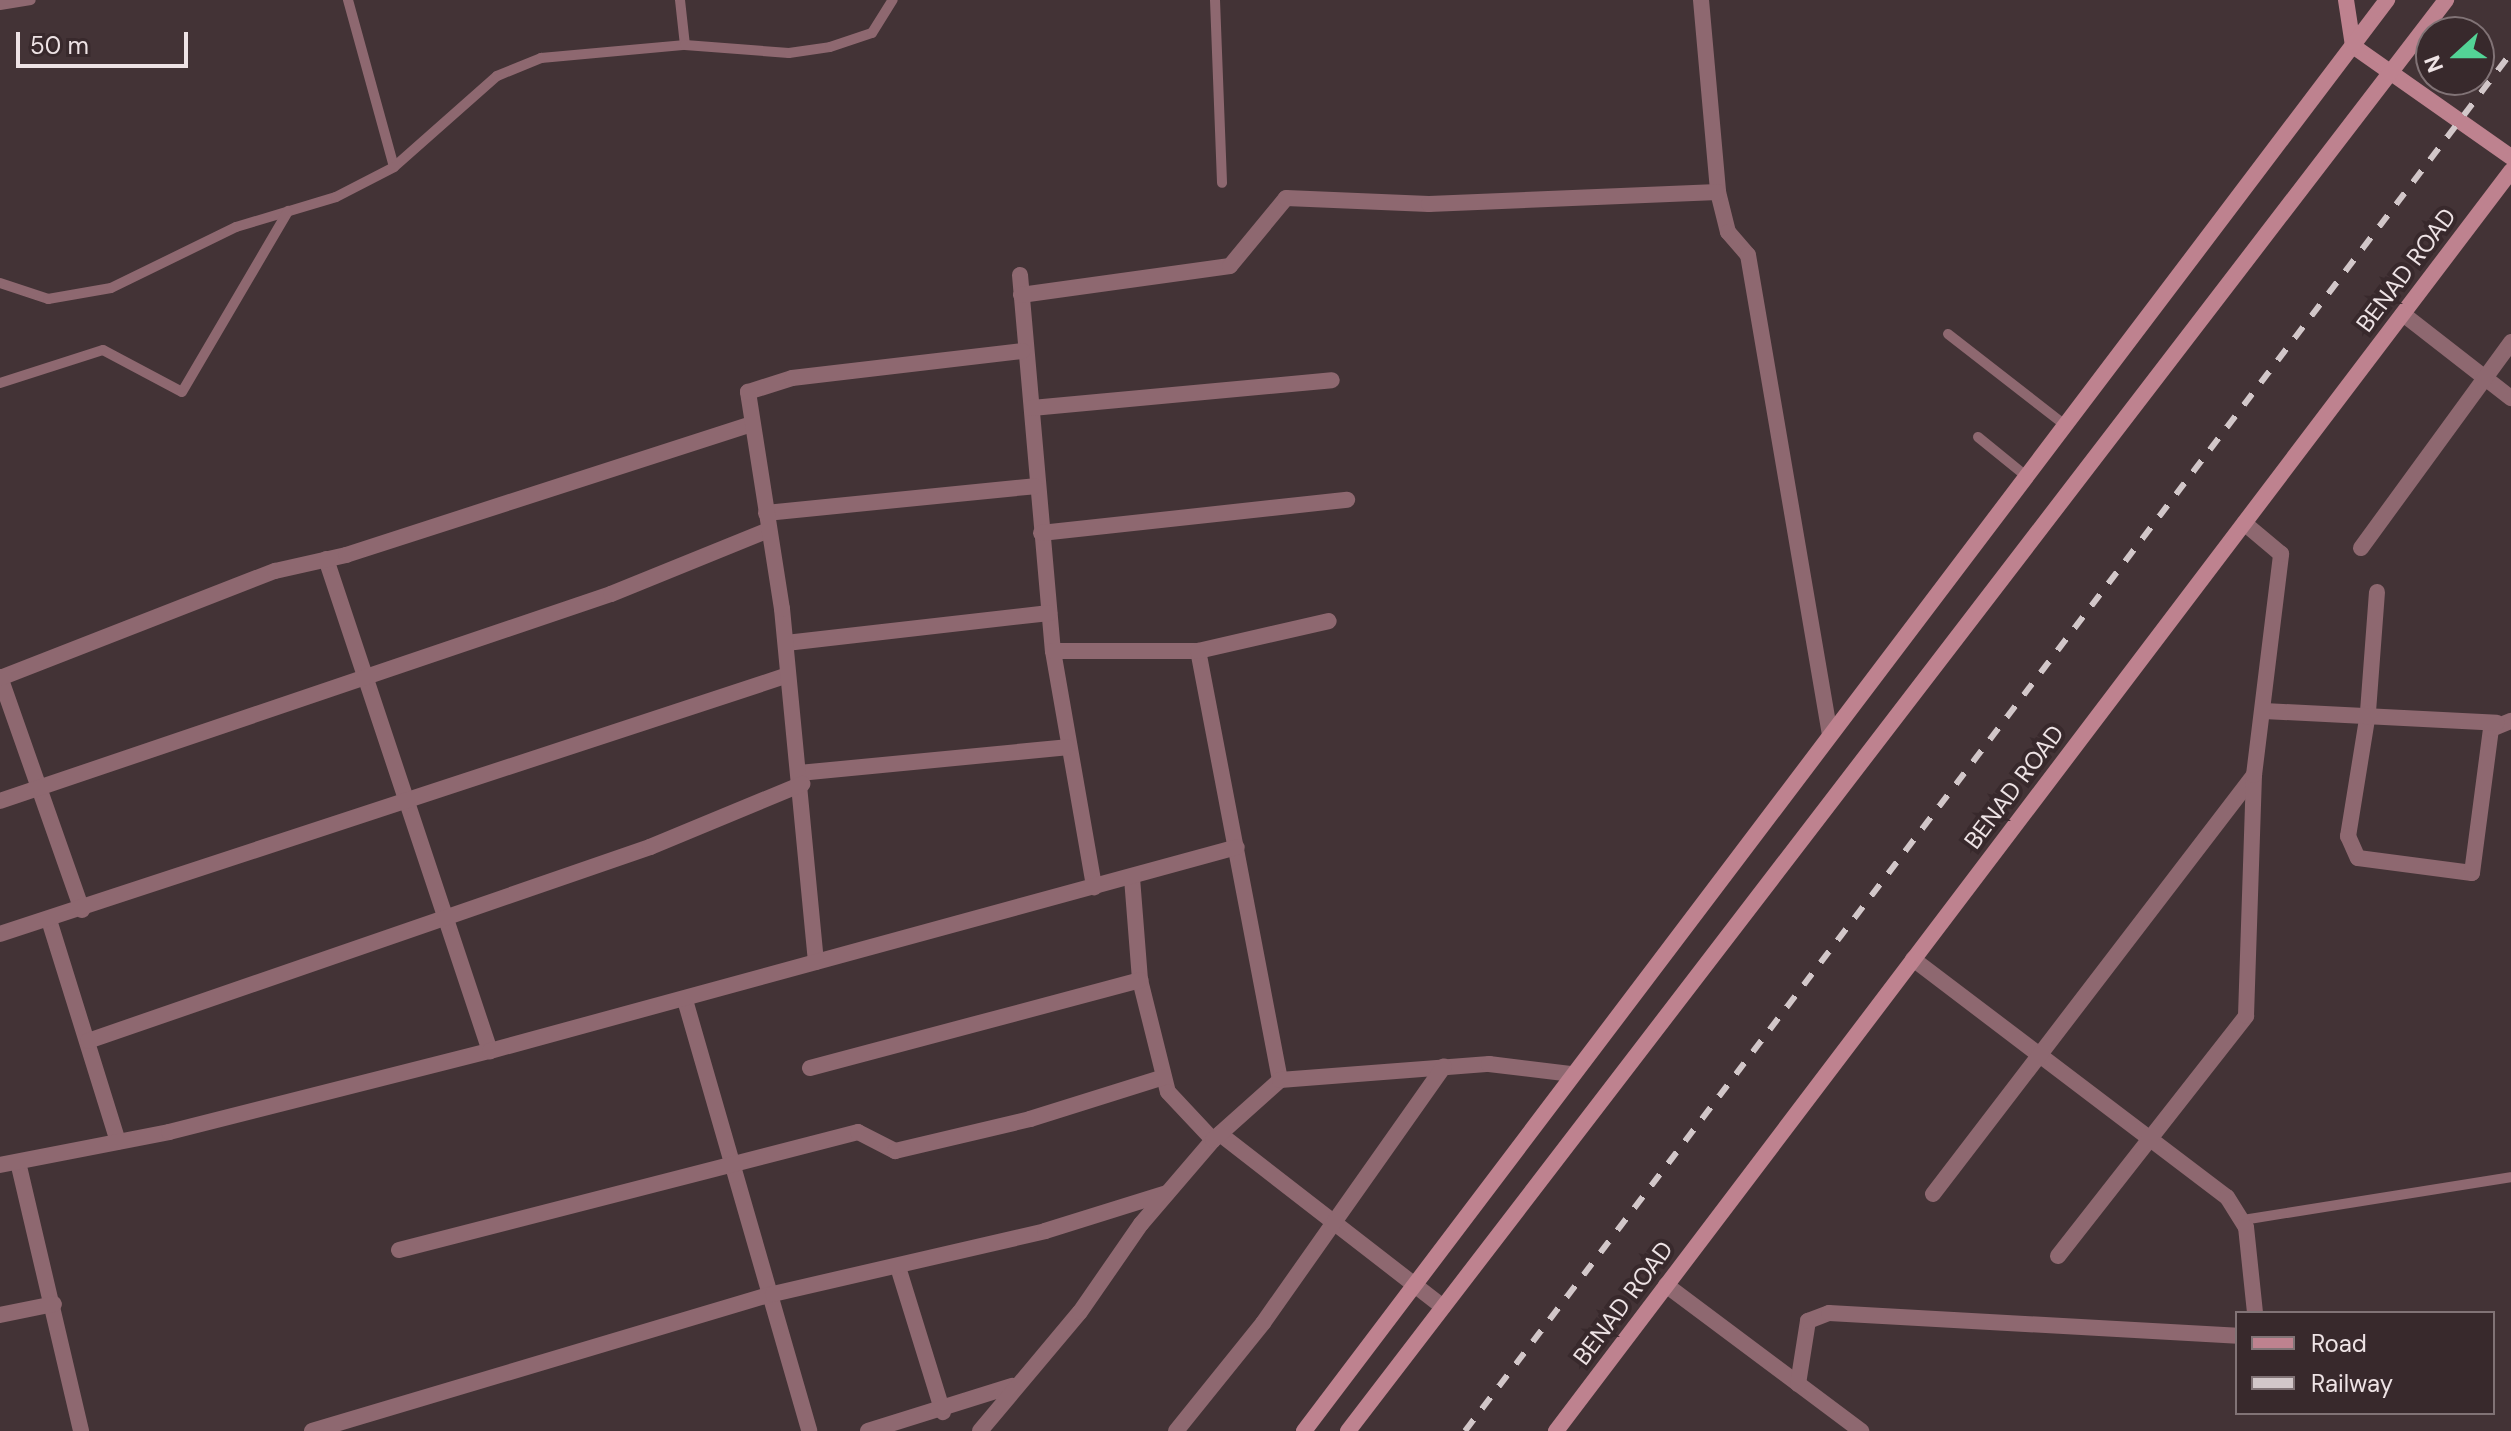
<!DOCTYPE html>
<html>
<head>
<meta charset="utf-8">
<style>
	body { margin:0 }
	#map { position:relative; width:2511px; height:1431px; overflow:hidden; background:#433336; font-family:"DM Sans",sans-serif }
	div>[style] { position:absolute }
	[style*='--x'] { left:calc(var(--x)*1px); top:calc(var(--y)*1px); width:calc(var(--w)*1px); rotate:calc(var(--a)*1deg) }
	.lane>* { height:10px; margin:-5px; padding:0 5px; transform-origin:5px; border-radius:5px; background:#8e6870 }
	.street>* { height:16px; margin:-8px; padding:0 8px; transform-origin:8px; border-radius:8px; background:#8e6870 }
	.secondary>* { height:16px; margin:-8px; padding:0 8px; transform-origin:8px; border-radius:8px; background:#be828f }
	.rail>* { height:6px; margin-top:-3px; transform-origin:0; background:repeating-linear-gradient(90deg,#d2c7c9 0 14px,transparent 0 28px) }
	span { translate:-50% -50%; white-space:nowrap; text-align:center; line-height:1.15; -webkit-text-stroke:8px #38292c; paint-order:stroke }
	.street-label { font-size:24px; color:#eee3e5 }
	.legend { position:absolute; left:2235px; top:1311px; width:260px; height:104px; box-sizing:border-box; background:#38292c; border:2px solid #817376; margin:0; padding:10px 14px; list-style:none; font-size:24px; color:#eee3e5 }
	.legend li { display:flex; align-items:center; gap:16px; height:40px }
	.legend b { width:40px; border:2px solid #817376 }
	.north { position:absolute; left:2415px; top:16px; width:80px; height:80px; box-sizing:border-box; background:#38292c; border:2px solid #817376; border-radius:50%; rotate:249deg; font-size:22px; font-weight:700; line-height:32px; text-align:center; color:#eee3e5 }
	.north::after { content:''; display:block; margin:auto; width:28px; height:36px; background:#53d396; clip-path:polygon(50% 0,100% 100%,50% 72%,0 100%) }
	.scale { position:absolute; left:16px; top:32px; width:172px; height:36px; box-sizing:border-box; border:4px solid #eee3e5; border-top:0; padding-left:10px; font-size:24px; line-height:28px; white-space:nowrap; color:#eee3e5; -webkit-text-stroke:6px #38292c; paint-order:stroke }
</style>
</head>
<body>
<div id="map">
	<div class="lane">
		<i style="--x:348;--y:0;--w:173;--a:74.6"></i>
		<i style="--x:680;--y:0;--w:45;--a:83.7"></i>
		<i style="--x:1215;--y:0;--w:183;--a:87.8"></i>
		<i style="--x:0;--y:5;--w:31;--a:-9"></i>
		<i style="--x:0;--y:283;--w:51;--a:18.4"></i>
		<i style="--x:48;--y:299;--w:64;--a:-9.9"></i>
		<i style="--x:111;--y:288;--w:139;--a:-26"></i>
		<i style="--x:236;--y:227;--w:104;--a:-16.7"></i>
		<i style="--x:336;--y:197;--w:65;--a:-27.3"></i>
		<i style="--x:394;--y:167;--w:137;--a:-41.5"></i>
		<i style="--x:497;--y:76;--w:48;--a:-22.2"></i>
		<i style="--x:541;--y:58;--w:145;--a:-5.2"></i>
		<i style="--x:685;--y:45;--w:104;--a:4.4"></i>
		<i style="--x:789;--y:53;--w:41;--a:-8.3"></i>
		<i style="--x:830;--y:47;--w:44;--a:-18.4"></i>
		<i style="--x:872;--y:33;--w:39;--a:-58"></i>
		<i style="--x:1948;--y:334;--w:148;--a:37.9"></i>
		<i style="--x:0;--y:383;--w:108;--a:-17.8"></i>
		<i style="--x:103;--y:350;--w:89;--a:28"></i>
		<i style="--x:182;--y:392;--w:210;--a:-59.6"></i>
		<i style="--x:1978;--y:437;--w:62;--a:39.1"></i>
		<i style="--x:2243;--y:1220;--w:271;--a:-9.1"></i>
	</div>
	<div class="street">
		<i style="--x:1701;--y:0;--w:193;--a:84.9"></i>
		<i style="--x:1718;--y:192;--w:41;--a:76"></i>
		<i style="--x:1728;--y:232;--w:30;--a:49"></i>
		<i style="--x:1748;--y:255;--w:486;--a:80.3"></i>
		<i style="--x:1020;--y:275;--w:377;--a:85"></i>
		<i style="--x:1053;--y:651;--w:240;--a:80.1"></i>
		<i style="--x:1021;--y:295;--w:211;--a:-7.9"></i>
		<i style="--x:1230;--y:266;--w:88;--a:-50.5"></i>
		<i style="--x:1286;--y:198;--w:143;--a:2.4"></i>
		<i style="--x:1429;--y:204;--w:289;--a:-2.4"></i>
		<i style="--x:2403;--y:314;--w:137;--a:37.9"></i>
		<i style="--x:1032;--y:408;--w:301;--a:-5.3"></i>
		<i style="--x:766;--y:513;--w:270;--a:-5.7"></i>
		<i style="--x:1041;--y:533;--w:308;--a:-6.2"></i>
		<i style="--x:2361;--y:548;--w:255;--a:-53.9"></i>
		<i style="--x:326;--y:559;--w:519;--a:71.57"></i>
		<i style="--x:2377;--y:592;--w:121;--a:94.3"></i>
		<i style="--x:2368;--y:713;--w:125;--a:99.2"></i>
		<i style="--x:2348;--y:836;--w:24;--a:66"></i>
		<i style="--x:2358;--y:858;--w:115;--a:7.5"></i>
		<i style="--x:2472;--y:873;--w:145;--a:-82.5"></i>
		<i style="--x:2491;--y:729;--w:22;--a:-22"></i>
		<i style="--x:786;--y:643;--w:265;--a:-6.5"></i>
		<i style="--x:1053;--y:651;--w:145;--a:0"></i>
		<i style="--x:0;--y:677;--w:247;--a:70.6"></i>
		<i style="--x:0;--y:678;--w:295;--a:-21.3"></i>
		<i style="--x:275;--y:571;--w:73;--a:-12.7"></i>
		<i style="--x:346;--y:555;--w:426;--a:-17.9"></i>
		<i style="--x:2264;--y:711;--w:233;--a:2.9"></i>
		<i style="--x:799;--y:773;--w:269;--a:-5.5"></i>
		<i style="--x:0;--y:801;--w:645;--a:-18.72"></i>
		<i style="--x:611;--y:594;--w:170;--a:-22.1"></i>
		<i style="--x:1132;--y:878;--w:102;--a:85.5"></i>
		<i style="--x:1140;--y:980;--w:115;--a:76"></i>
		<i style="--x:1168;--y:1092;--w:66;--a:46.8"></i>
		<i style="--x:49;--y:920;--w:232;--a:72.7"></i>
		<i style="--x:0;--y:934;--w:829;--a:-18.19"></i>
		<i style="--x:1913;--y:959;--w:394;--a:37.2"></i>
		<i style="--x:2227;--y:1197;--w:36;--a:58"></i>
		<i style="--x:2246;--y:1227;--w:86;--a:84"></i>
		<i style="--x:816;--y:962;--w:355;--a:-95.5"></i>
		<i style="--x:782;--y:609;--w:220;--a:-98.9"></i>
		<i style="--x:748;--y:392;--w:46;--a:-17.7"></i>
		<i style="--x:792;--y:378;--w:232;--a:-6.7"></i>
		<i style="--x:685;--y:1000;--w:448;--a:73.9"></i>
		<i style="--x:88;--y:1041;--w:595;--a:-19.04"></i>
		<i style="--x:650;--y:847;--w:165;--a:-22.5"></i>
		<i style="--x:810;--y:1068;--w:342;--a:-14.9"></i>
		<i style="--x:1280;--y:1080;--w:437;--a:-100.8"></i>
		<i style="--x:1198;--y:651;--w:134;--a:-12.9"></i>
		<i style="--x:1220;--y:1134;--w:282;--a:37.8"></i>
		<i style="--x:18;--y:1162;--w:276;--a:76.8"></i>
		<i style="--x:0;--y:1165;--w:172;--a:-11"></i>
		<i style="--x:169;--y:1132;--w:331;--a:-14.2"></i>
		<i style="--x:490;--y:1051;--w:774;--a:-15.27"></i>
		<i style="--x:1933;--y:1194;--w:528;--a:-52.54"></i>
		<i style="--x:399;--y:1250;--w:474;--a:-14.4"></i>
		<i style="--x:858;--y:1132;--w:42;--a:27.2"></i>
		<i style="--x:895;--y:1151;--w:139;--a:-13.3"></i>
		<i style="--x:1030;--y:1119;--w:140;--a:-17.4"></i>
		<i style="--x:2058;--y:1256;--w:305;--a:-51.9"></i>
		<i style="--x:2246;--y:1016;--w:241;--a:-88.1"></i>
		<i style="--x:2254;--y:775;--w:223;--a:-83"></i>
		<i style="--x:2281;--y:554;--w:48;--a:-140"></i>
		<i style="--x:898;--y:1267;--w:152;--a:72.8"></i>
		<i style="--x:1666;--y:1285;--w:244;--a:36.8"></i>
		<i style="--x:0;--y:1315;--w:55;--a:-11.5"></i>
		<i style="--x:1798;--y:1384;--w:64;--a:-81"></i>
		<i style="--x:1808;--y:1321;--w:22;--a:-21"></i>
		<i style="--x:1829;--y:1313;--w:409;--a:3.2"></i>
		<i style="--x:312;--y:1431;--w:481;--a:-16.6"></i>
		<i style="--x:773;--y:1294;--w:279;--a:-13"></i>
		<i style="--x:1045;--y:1231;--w:128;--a:-17.3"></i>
		<i style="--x:868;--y:1431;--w:151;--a:-17.4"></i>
		<i style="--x:980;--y:1431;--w:155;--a:-50"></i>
		<i style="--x:1080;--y:1312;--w:107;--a:-55.3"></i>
		<i style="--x:1141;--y:1224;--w:111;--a:-49.4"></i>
		<i style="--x:1213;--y:1140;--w:90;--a:-41.8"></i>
		<i style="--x:1280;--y:1080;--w:210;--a:-4.4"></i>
		<i style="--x:1489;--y:1064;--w:84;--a:6.9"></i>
		<i style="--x:1176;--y:1431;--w:139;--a:-51.1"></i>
		<i style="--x:1263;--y:1323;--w:314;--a:-54.8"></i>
	</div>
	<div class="secondary">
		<i style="--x:2346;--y:0;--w:47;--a:81.3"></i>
		<i style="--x:2353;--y:46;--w:193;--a:35.1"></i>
		<i style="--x:1304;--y:1431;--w:1795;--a:-52.88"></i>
		<i style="--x:1348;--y:1431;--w:1804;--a:-52.5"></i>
		<i style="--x:1556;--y:1431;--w:1581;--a:-52.84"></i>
	</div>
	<div class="rail">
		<i style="--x:1465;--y:1431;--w:1730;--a:-52.8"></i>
	</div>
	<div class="street-label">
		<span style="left:2406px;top:270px;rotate:-53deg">BENAD ROAD</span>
		<span style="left:2014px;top:787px;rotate:-53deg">BENAD ROAD</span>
		<span style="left:1623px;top:1303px;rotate:-53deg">BENAD ROAD</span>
	</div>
	<ul class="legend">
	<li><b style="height:10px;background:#be828f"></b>Road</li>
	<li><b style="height:10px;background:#d2c7c9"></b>Railway</li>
	</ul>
	<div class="north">N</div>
	<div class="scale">50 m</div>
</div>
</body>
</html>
